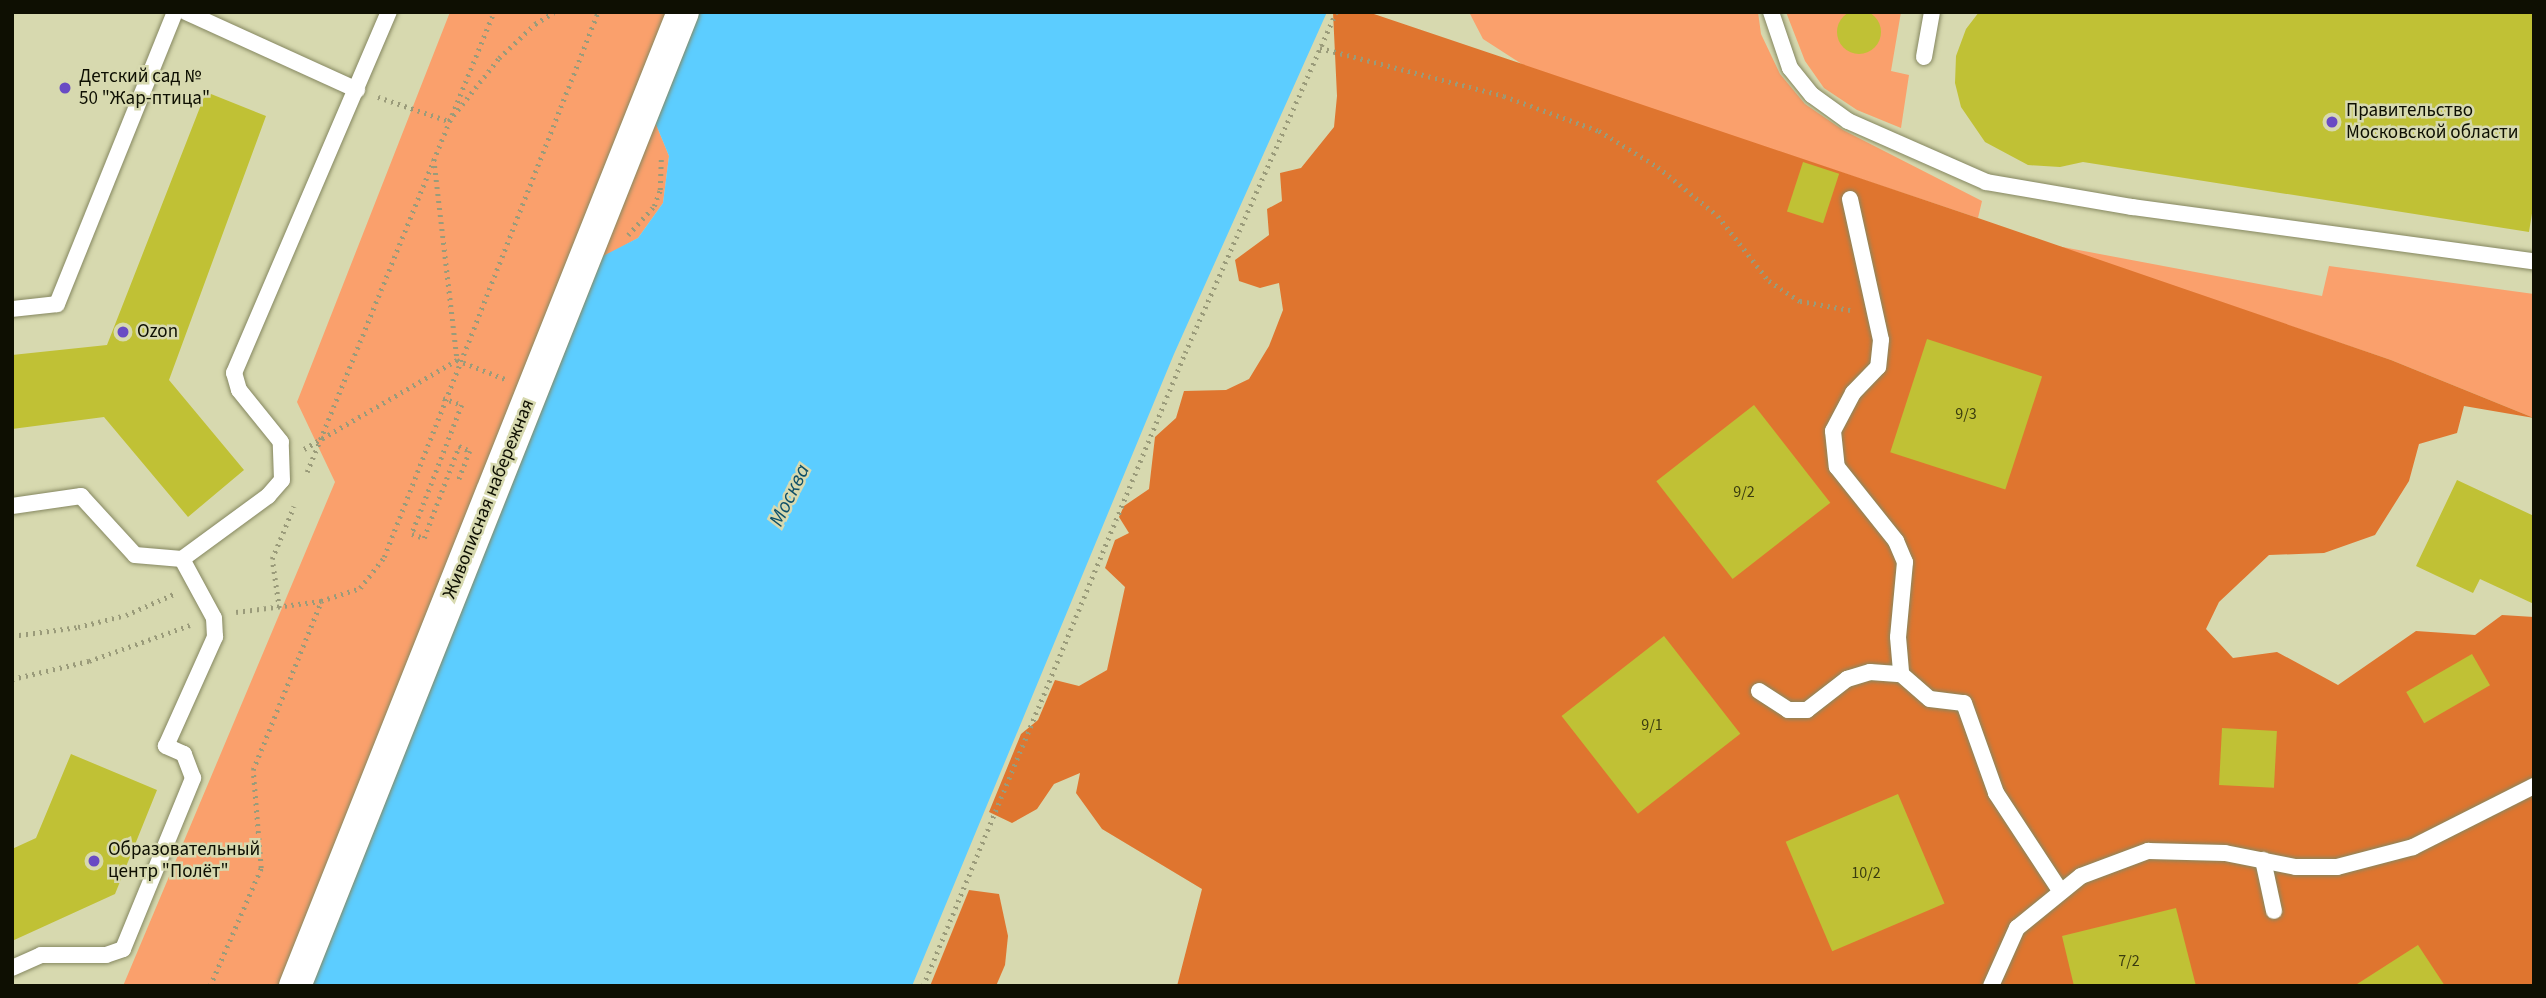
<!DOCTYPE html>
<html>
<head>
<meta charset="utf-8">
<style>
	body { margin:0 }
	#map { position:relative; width:2546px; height:998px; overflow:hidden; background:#d7d9af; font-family:"Source Sans 3",sans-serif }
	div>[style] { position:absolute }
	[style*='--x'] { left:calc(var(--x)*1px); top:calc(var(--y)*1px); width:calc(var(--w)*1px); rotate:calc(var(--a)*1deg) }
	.green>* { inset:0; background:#faa06c }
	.forest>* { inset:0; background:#df752f }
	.water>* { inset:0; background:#5ccdff }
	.building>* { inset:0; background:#c0c135; transform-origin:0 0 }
	.round { border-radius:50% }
	.path>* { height:4.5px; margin-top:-2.25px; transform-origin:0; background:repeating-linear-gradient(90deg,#9a9b7a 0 2px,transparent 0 7px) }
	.roads { filter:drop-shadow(0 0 2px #858760) drop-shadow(0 0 2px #858760) }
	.lane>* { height:16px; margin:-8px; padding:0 8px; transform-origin:8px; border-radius:8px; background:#fff }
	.street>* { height:32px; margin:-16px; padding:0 16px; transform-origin:16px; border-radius:16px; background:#fff }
	.dots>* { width:19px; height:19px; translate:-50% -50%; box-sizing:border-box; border:4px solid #d7d9af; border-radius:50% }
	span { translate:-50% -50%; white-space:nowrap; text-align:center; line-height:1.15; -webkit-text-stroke:5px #d7d9af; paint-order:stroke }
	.number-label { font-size:16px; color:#3a3c0f }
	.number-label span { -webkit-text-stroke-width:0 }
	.poi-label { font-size:19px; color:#0e0f02 }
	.left { translate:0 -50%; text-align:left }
	.street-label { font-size:19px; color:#0e0f02 }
	.water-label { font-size:21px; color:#0e4f68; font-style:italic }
	.frame { position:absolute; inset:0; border:14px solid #0e0f02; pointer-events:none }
</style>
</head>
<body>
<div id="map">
	<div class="green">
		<i style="clip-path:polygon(450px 12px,696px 12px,653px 117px,669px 156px,663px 203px,638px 238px,603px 257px,309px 986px,123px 986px,335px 482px,297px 402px)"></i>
		<i style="clip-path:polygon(1469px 12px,1758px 12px,1761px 34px,1780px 74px,1805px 104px,1843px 130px,1982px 201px,1978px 218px,1528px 68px,1483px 39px)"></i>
		<i style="clip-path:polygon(1786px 12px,1901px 12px,1891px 71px,1909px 75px,1901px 128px,1857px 110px,1824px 88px,1805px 61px)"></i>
		<i style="clip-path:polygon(2052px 245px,2322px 296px,2329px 266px,2534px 294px,2534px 418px,2391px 360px)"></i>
	</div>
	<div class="forest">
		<i style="clip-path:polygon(1333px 12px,1368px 12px,1978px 218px,2391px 360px,2534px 418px,2464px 406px,2457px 433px,2419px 444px,2409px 481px,2375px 535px,2324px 553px,2269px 555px,2219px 602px,2206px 629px,2233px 658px,2277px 652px,2338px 685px,2416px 631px,2475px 635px,2502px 615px,2534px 617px,2534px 986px,1177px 986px,1202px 889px,1102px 829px,1076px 793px,1080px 773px,1054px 784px,1037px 809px,1012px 823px,989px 812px,1021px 734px,1038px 720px,1055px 680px,1079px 686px,1107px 670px,1125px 587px,1105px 568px,1115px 540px,1129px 533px,1119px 517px,1124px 506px,1149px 489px,1155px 437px,1176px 418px,1184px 391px,1226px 390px,1249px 379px,1269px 346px,1283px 310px,1279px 283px,1260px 288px,1239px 281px,1235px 260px,1269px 235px,1267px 209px,1282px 201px,1280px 173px,1301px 168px,1334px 127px,1337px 96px)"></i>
		<i style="clip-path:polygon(969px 890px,999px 894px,1008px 936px,1005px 965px,996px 986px,930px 986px)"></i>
	</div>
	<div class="water">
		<i style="clip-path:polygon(696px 12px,1327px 12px,1174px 354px,912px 986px,309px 986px,603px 256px,638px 238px,663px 203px,669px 156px,653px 117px)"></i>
	</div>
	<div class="building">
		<i class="round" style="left:1837px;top:10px;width:44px;height:44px"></i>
		<i style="clip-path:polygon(1979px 12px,2534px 12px,2534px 201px,2529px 232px,2083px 162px,2060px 167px,2028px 165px,1985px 142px,1961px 107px,1955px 83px,1956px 56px,1966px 29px)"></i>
		<i style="clip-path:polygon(206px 92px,266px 116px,169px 380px,244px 470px,188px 517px,104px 417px,12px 429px,12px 355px,107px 345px)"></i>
		<i style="left:1803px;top:162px;width:38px;height:52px;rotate:18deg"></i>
		<i style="left:1927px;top:339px;width:121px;height:119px;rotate:18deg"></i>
		<i style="left:1754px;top:405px;width:124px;height:124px;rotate:52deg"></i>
		<i style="clip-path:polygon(2457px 480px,2534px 516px,2534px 604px,2480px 579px,2473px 593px,2416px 566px)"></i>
		<i style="left:1664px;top:636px;width:124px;height:130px;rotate:52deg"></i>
		<i style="left:2472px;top:654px;width:36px;height:76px;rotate:60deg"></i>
		<i style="left:2222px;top:728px;width:55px;height:57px;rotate:3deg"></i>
		<i style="clip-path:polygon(71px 754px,157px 790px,115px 894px,12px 941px,12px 849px,36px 838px)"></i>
		<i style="left:1898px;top:794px;width:119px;height:122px;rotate:67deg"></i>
		<i style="clip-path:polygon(2176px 908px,2196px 986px,2074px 986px,2062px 936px)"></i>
		<i style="clip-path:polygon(2418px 945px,2445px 986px,2354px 986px)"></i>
	</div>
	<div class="path">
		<i style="--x:1320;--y:48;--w:190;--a:14.6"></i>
		<i style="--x:1504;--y:96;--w:101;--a:20.2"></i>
		<i style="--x:1599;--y:131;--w:69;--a:31.4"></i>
		<i style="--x:1658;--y:167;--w:77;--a:39.2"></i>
		<i style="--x:1718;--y:216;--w:83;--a:51.9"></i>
		<i style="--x:1769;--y:281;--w:37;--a:33"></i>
		<i style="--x:1800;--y:301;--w:51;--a:10.2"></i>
		<i style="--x:378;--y:97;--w:75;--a:18.7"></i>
		<i style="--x:449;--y:121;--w:80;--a:-51.6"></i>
		<i style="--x:499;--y:58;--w:50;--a:-43.4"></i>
		<i style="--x:535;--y:24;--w:22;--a:-32"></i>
		<i style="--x:434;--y:159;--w:201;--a:83.4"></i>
		<i style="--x:628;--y:235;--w:39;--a:-48"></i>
		<i style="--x:654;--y:206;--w:17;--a:-69"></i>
		<i style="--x:660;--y:190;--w:32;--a:-88"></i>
		<i style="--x:443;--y:398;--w:20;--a:20"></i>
		<i style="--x:462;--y:405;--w:138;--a:111.2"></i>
		<i style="--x:412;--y:534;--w:13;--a:18"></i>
		<i style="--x:424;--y:538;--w:98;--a:-69.2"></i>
		<i style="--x:459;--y:446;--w:12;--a:24"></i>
		<i style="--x:470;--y:451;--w:33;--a:111"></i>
		<i style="--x:304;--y:449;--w:177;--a:-30.2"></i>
		<i style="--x:457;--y:360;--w:52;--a:21.6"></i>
		<i style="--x:307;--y:472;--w:497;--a:-67.9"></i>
		<i style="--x:279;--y:608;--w:49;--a:-98.1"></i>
		<i style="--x:272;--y:559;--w:57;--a:-67.5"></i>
		<i style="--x:236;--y:612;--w:86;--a:-7.4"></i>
		<i style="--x:321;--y:601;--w:41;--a:-18.4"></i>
		<i style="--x:360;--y:588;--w:39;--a:-52"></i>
		<i style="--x:384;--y:557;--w:586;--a:-68.56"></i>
		<i style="--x:12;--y:636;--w:67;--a:-7.8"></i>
		<i style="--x:78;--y:627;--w:49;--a:-14"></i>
		<i style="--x:126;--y:615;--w:55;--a:-23.7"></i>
		<i style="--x:12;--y:679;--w:79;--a:-13.2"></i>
		<i style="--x:89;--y:661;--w:107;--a:-19.6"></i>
		<i style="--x:210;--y:986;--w:129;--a:-66.6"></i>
		<i style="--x:261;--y:868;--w:98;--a:-94.7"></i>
		<i style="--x:253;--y:770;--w:181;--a:-68"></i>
		<i style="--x:865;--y:986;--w:1;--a:-90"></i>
		<i style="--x:923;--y:986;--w:685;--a:-67.52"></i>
		<i style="--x:1185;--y:353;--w:373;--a:-66.1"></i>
	</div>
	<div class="roads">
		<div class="lane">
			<i style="--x:186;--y:12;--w:188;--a:24.5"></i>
			<i style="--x:1771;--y:12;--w:59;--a:71.3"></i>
			<i style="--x:1790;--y:68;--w:35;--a:51"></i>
			<i style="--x:1812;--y:95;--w:44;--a:35.8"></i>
			<i style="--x:1848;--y:121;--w:151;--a:23.8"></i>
			<i style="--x:1986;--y:182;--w:148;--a:9.7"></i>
			<i style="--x:2132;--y:207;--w:406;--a:7.7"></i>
			<i style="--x:1924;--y:57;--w:46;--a:-79.9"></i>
			<i style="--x:1850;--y:199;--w:144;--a:77.6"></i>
			<i style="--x:1881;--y:340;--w:27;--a:96"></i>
			<i style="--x:1878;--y:367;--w:36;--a:134"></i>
			<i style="--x:1853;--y:393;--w:43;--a:117.8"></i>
			<i style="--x:1833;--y:431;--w:36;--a:84"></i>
			<i style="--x:1837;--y:467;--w:95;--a:51.4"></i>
			<i style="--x:1896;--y:541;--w:23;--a:67"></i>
			<i style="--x:1905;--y:562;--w:75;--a:95.3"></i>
			<i style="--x:1898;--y:637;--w:37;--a:85"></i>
			<i style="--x:1901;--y:674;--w:38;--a:41"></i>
			<i style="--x:1930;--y:699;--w:34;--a:7"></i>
			<i style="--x:1964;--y:703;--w:96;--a:70.4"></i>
			<i style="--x:1996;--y:793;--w:118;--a:56.7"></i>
			<i style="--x:12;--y:309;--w:45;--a:-6.3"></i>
			<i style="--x:57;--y:304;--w:315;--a:-68"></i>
			<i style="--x:12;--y:506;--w:70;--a:-8.2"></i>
			<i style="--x:81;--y:496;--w:80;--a:47.5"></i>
			<i style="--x:135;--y:555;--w:47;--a:4.9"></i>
			<i style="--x:182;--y:559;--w:107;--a:-36.2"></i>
			<i style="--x:268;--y:496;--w:21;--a:-49"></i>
			<i style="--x:282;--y:480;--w:38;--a:-92"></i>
			<i style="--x:281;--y:442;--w:67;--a:-128.9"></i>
			<i style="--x:239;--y:390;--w:18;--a:-106"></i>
			<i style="--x:234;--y:373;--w:393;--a:-66.8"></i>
			<i style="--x:1759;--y:691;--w:35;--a:33"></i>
			<i style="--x:1788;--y:710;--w:19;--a:0"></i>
			<i style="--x:1807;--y:710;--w:51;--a:-37.8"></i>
			<i style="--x:1847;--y:679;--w:24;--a:-17"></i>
			<i style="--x:1870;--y:672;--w:31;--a:4"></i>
			<i style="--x:2263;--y:860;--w:52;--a:77.8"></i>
			<i style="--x:12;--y:968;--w:32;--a:-24"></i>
			<i style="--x:41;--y:955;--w:65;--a:0"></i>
			<i style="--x:106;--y:955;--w:18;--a:-19"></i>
			<i style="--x:123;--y:949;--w:185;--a:-67.7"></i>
			<i style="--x:193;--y:778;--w:26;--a:-111"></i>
			<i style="--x:184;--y:754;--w:20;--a:-156"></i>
			<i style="--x:166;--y:746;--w:120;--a:-65.8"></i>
			<i style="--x:215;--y:637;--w:19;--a:-93"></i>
			<i style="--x:214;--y:618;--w:67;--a:-118.5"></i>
			<i style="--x:1991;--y:986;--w:64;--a:-65.9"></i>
			<i style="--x:2017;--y:928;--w:82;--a:-39.1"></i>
			<i style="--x:2081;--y:876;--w:72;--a:-20.5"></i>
			<i style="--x:2148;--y:851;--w:77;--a:1.5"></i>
			<i style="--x:2225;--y:853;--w:72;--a:11.2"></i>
			<i style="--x:2296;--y:867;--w:41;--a:0"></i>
			<i style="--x:2337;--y:867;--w:79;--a:-14.7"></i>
			<i style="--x:2413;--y:847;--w:136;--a:-26.8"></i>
		</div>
		<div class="street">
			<i style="--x:295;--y:986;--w:1048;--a:-68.28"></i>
		</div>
	</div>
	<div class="dots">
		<i style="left:65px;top:88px;background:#694bc4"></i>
		<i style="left:2332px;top:122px;background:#694bc4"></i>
		<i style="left:123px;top:332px;background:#694bc4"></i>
		<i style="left:94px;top:861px;background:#694bc4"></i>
	</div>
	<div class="number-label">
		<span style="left:1966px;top:414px">9/3</span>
		<span style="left:1744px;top:492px">9/2</span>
		<span style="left:1652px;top:725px">9/1</span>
		<span style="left:1866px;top:873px">10/2</span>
		<span style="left:2129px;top:961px">7/2</span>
	</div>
	<div class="poi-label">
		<span class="left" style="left:79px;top:88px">Детский сад №<br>50 "Жар-птица"</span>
		<span class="left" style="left:2346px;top:122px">Правительство<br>Московской области</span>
		<span class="left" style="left:137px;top:332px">Ozon</span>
		<span class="left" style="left:108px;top:861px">Образовательный<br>центр "Полёт"</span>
	</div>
	<div class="street-label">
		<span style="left:489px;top:499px;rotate:-68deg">Живописная набережная</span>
	</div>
	<div class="water-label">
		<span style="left:789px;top:495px;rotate:-64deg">Москва</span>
	</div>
	<div class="frame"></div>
</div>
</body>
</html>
